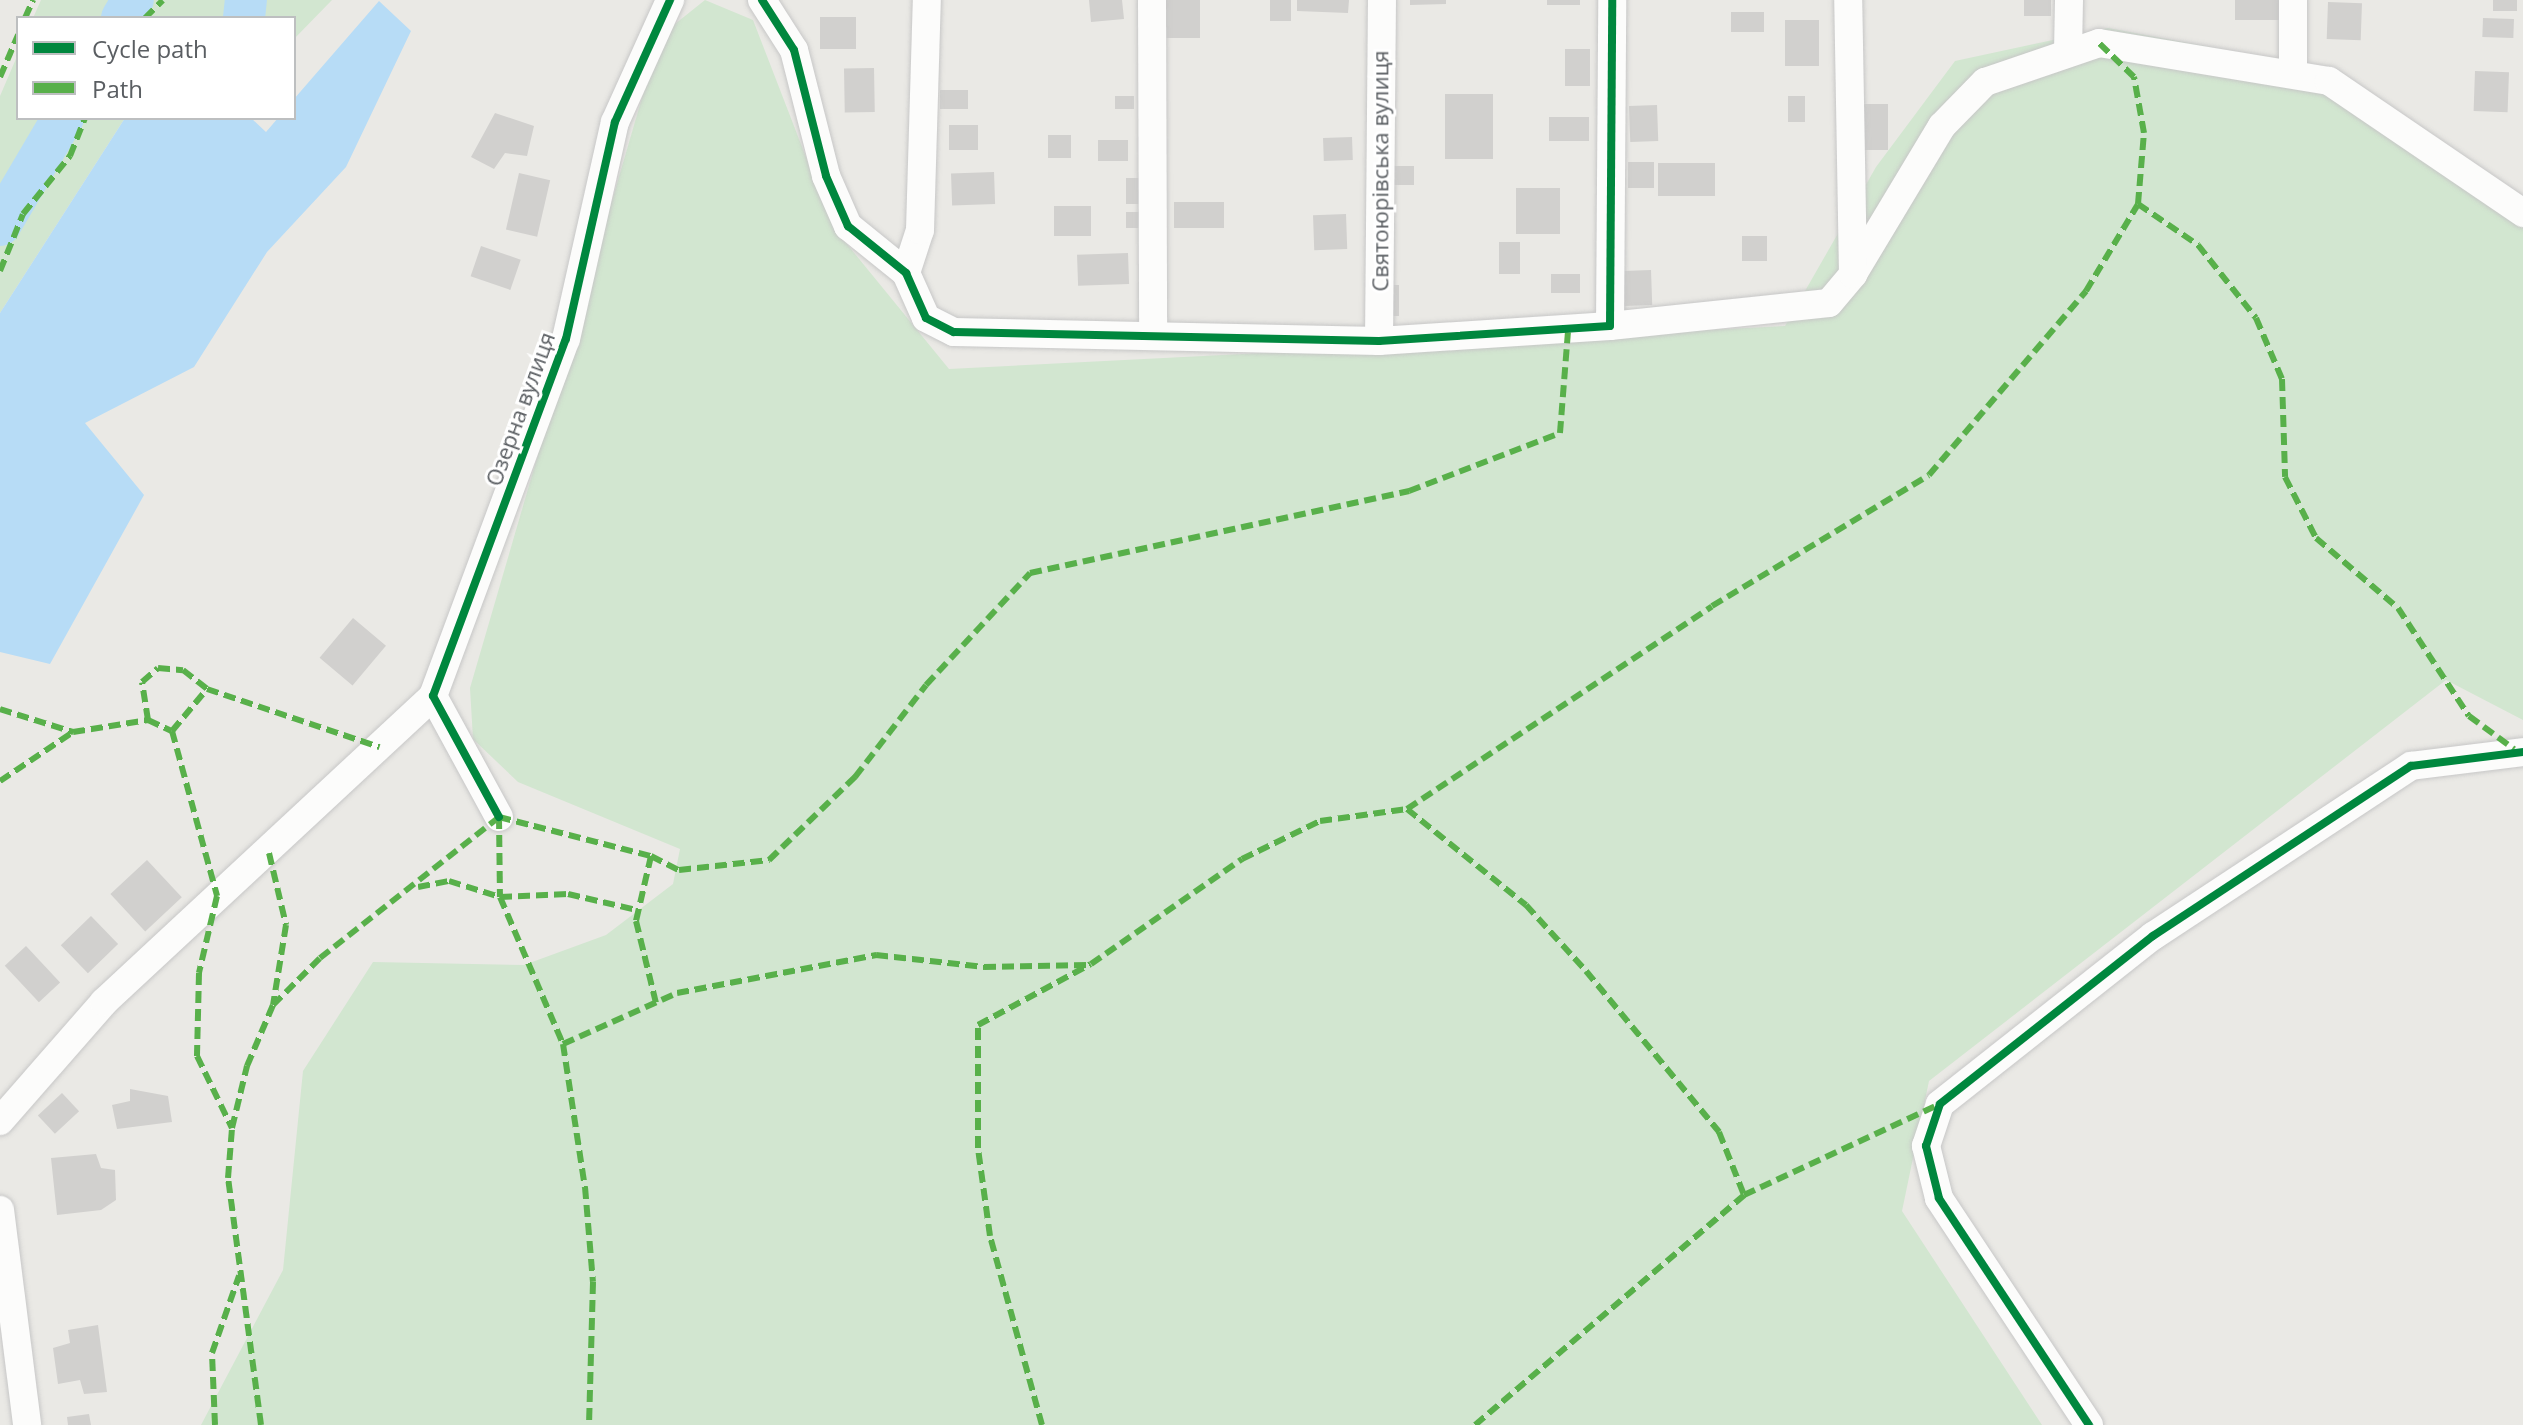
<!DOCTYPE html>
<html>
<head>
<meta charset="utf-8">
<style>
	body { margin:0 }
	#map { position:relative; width:2523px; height:1425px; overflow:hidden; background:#eae9e5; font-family:"Open Sans",sans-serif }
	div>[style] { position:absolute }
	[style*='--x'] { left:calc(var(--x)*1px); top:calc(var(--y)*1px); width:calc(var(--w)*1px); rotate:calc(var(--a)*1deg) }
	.green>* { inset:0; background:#d2e6d0 }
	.water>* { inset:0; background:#b7dcf6 }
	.river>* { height:42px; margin:-21px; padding:0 21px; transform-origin:21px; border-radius:21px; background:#b7dcf6 }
	.building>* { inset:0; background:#d1d0ce; transform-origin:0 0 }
	.roads { filter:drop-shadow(0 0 2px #c7c7c7) drop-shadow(0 0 2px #c7c7c7) }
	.street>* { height:28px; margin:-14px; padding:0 14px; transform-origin:14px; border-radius:14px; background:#fcfcfb }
	.quiet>* { height:6px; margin-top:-3px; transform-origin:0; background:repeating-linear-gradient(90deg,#58b04a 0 12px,transparent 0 18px) }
	.cycleway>* { height:8px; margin:-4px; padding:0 4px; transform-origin:4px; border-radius:4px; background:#00873e }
	span { translate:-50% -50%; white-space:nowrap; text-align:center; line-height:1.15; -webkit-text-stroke:6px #fff; paint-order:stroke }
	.street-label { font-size:22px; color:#5a5e62 }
	.legend { position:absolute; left:16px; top:16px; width:280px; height:104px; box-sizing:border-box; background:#fff; border:2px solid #bdbfc0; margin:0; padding:10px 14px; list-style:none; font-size:24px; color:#5a5e62 }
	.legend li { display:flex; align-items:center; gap:16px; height:40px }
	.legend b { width:40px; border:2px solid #bdbfc0 }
</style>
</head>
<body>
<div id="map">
	<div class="green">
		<i style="clip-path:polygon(41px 0,332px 0,294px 39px,294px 18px,33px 18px)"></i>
		<i style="clip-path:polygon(705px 0,753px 20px,833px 227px,949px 369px,1785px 326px,1876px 167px,1955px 61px,2108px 28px,2339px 71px,2523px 207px,2523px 720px,2446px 680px,1929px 1081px,1902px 1211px,2042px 1425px,201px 1425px,283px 1270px,303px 1071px,373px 962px,524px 965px,606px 935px,673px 884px,680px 849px,518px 782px,473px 739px,470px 688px,660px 36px)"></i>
		<i style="clip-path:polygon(18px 54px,18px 118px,125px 118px,0 313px,0 96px)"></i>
	</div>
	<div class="water">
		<i style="clip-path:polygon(379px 1px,411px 31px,346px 167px,267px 252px,194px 367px,85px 423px,144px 495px,50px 664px,0 652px,0 313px,125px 118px,251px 118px,266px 132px,278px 118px,294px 118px,294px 99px)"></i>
	</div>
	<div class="river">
		<i style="--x:122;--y:18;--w:21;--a:-59"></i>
		<i style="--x:244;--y:18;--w:18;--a:-84"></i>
		<i style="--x:0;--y:225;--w:124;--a:-59.5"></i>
	</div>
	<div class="building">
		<i style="clip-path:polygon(1089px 0,1122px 0,1124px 19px,1091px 22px)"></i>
		<i style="left:1164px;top:0;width:36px;height:38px"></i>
		<i style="left:1270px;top:0;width:21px;height:21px"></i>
		<i style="clip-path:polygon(1297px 0,1349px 0,1348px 13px,1297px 11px)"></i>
		<i style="clip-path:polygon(1410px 0,1446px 0,1446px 4px,1410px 5px)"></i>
		<i style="left:1547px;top:0;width:33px;height:5px"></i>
		<i style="left:2024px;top:0;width:27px;height:16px"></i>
		<i style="left:2235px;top:0;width:45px;height:20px"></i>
		<i style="left:2493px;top:0;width:24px;height:11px"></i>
		<i style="left:2328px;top:2px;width:34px;height:37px;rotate:2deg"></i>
		<i style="left:1731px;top:12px;width:33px;height:20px"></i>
		<i style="left:820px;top:17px;width:36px;height:32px"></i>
		<i style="left:2483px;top:18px;width:31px;height:19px;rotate:2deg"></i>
		<i style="left:1785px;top:20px;width:34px;height:46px"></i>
		<i style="left:1565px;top:49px;width:25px;height:37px"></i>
		<i style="left:874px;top:68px;width:44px;height:30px;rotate:89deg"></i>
		<i style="left:2475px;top:71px;width:34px;height:40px;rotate:2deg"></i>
		<i style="left:940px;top:90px;width:28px;height:19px"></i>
		<i style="left:1445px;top:94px;width:48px;height:65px"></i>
		<i style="left:1115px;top:96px;width:19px;height:13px"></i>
		<i style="left:1788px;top:96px;width:17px;height:26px"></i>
		<i style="left:1859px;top:104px;width:29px;height:46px"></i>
		<i style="left:1657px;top:105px;width:36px;height:28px;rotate:88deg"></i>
		<i style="clip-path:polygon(495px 113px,534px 126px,527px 156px,505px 153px,494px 169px,471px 157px)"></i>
		<i style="left:1549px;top:117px;width:40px;height:24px"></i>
		<i style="left:949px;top:125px;width:29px;height:25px"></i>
		<i style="left:1048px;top:135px;width:23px;height:23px"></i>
		<i style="left:1352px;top:137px;width:23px;height:29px;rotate:88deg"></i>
		<i style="left:1128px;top:140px;width:21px;height:30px;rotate:90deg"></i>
		<i style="left:1628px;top:162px;width:26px;height:26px"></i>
		<i style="left:1715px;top:163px;width:33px;height:57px;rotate:90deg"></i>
		<i style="left:1394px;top:166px;width:20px;height:19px"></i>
		<i style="left:994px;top:172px;width:32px;height:43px;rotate:88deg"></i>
		<i style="left:519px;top:173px;width:32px;height:58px;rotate:13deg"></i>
		<i style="left:1126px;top:178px;width:17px;height:26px"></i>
		<i style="left:1516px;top:188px;width:44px;height:46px"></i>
		<i style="left:1224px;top:202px;width:26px;height:50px;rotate:90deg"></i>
		<i style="left:1054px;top:206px;width:37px;height:30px"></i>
		<i style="left:1126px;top:212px;width:19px;height:16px"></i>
		<i style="left:1346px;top:214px;width:35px;height:33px;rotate:88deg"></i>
		<i style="left:1742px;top:236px;width:25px;height:25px"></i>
		<i style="left:1499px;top:242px;width:21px;height:32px"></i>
		<i style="left:481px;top:246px;width:42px;height:32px;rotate:19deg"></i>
		<i style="left:1128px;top:253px;width:31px;height:51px;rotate:88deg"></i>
		<i style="left:1651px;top:270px;width:35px;height:28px;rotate:88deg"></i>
		<i style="left:1580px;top:274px;width:19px;height:29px;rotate:90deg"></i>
		<i style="left:1389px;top:285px;width:10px;height:31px"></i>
		<i style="left:353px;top:618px;width:43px;height:52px;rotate:40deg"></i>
		<i style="left:147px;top:860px;width:51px;height:50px;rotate:47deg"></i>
		<i style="left:91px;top:916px;width:39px;height:42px;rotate:46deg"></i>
		<i style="left:26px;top:946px;width:50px;height:29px;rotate:47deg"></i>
		<i style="clip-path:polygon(130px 1089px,168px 1096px,172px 1122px,117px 1129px,112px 1105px,130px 1101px)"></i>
		<i style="left:62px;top:1093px;width:25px;height:33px;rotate:47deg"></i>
		<i style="clip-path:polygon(96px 1154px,101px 1168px,115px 1170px,116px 1200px,101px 1210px,57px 1215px,51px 1158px)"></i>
		<i style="clip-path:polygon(98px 1325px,107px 1392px,84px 1394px,80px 1380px,58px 1384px,53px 1348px,70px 1343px,68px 1330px)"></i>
		<i style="clip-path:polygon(89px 1414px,91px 1425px,68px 1425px,67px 1417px)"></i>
	</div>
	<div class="roads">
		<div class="street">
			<i style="--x:762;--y:0;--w:59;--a:57.4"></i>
			<i style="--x:794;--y:50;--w:130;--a:75.7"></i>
			<i style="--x:826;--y:176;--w:55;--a:66.3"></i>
			<i style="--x:848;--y:226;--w:75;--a:39"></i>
			<i style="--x:906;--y:273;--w:49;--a:66"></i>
			<i style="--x:926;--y:318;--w:31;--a:27"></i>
			<i style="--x:954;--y:332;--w:425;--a:1.2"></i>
			<i style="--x:1379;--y:341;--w:231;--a:-3.7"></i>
			<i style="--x:1610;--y:326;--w:326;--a:-89.6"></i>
			<i style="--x:1152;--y:0;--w:331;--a:89.8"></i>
			<i style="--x:2293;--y:0;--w:70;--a:90"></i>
			<i style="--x:2068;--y:52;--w:52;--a:-88.9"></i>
			<i style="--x:906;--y:273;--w:45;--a:-72"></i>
			<i style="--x:920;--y:230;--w:230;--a:-88.3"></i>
			<i style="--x:1853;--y:274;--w:173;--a:-59"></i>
			<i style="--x:1942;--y:126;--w:62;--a:-45.7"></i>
			<i style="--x:1985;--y:82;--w:120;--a:-18.9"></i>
			<i style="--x:2099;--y:43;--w:233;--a:9.4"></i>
			<i style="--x:2329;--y:81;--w:235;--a:34.2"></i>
			<i style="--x:1610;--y:326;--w:220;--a:-6"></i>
			<i style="--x:1829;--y:303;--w:38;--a:-50"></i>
			<i style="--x:1853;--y:274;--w:274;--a:-91"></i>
			<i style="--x:1379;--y:341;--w:341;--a:-89.5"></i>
			<i style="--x:499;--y:817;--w:138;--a:-118.6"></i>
			<i style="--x:433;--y:696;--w:381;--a:-69.6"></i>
			<i style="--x:566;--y:339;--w:222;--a:-77.3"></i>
			<i style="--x:615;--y:122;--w:134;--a:-65.7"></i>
			<i style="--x:0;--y:1121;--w:158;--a:-48.8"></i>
			<i style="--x:104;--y:1002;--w:449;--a:-42.9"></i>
			<i style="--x:0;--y:1210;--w:217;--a:82.8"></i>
			<i style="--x:2089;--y:1425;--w:272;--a:-123.5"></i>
			<i style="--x:1939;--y:1198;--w:54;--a:-104"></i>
			<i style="--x:1926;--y:1146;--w:44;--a:-71.6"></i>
			<i style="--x:1940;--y:1104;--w:271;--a:-38.3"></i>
			<i style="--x:2153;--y:936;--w:309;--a:-33.4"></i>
			<i style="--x:2411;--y:766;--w:113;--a:-7.1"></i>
		</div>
	</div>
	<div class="quiet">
		<i style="--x:25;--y:18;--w:20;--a:-66"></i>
		<i style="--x:145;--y:18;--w:25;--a:-45"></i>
		<i style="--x:0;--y:77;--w:46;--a:-66.8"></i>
		<i style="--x:2138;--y:204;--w:73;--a:34.3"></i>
		<i style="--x:2198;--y:245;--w:93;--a:51.5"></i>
		<i style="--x:2256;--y:318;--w:66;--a:66.9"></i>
		<i style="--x:2282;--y:379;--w:98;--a:88.2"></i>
		<i style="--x:2285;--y:477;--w:68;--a:63.1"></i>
		<i style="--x:2316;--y:538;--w:108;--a:40.5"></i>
		<i style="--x:2398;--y:608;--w:129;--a:56.7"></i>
		<i style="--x:2469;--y:716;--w:56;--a:36.3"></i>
		<i style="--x:0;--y:271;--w:61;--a:-68"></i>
		<i style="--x:23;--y:214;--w:75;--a:-51"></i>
		<i style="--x:70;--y:156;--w:41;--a:-68.5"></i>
		<i style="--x:0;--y:709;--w:77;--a:17.5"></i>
		<i style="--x:73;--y:732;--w:76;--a:-9.1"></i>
		<i style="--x:148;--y:720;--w:26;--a:25"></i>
		<i style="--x:172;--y:731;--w:171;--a:74.7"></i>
		<i style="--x:217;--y:896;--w:79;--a:103.2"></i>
		<i style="--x:199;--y:973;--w:83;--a:91.4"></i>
		<i style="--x:197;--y:1056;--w:80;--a:64.1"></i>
		<i style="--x:148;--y:720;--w:38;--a:-99"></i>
		<i style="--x:142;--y:682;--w:21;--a:-41"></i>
		<i style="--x:158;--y:668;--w:25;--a:5"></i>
		<i style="--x:183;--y:670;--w:31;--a:38"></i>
		<i style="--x:207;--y:689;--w:182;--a:18.6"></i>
		<i style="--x:172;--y:731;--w:55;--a:-50.2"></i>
		<i style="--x:0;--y:781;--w:88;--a:-33.9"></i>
		<i style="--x:1407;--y:809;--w:153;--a:38.9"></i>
		<i style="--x:1526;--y:905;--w:89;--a:47.7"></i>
		<i style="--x:1586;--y:971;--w:209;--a:50.4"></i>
		<i style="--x:1719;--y:1132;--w:68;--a:68.4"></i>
		<i style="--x:499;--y:817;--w:80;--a:89.3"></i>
		<i style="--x:500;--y:897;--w:160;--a:66.8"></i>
		<i style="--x:563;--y:1044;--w:145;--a:81.3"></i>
		<i style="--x:585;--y:1187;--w:95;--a:85.2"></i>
		<i style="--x:593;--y:1282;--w:143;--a:91.6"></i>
		<i style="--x:269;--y:853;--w:74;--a:76.7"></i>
		<i style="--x:286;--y:925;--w:81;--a:99.2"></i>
		<i style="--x:651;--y:856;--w:67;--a:103"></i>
		<i style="--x:636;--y:921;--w:84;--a:76.3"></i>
		<i style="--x:418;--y:887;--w:32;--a:-11"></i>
		<i style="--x:449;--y:881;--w:53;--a:17.4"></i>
		<i style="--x:500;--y:897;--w:68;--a:-2.5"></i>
		<i style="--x:568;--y:894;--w:71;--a:13.1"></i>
		<i style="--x:563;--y:1044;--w:125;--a:-24.1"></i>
		<i style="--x:677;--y:993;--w:203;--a:-10.8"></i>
		<i style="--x:876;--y:955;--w:109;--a:6.3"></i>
		<i style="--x:984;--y:967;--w:103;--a:-1.1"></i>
		<i style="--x:215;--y:1425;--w:72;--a:-92.4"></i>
		<i style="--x:212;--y:1353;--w:82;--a:-70.7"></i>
		<i style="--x:261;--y:1425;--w:249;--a:-97.6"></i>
		<i style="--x:228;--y:1178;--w:50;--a:-85.4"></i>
		<i style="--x:232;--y:1128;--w:64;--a:-76.4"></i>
		<i style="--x:247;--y:1066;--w:66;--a:-66.9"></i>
		<i style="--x:273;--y:1005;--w:66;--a:-45"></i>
		<i style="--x:320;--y:958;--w:228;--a:-38.2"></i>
		<i style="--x:499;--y:817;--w:157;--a:14.4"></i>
		<i style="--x:651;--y:856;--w:31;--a:27"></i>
		<i style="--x:679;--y:870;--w:91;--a:-6.3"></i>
		<i style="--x:769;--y:860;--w:120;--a:-44"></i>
		<i style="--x:855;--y:777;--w:116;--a:-52.3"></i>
		<i style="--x:926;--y:685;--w:153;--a:-47.1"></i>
		<i style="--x:1030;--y:573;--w:388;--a:-12.2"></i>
		<i style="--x:1409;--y:491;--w:162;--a:-21"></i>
		<i style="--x:1560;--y:433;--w:101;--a:-85.5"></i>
		<i style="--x:1042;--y:1425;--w:196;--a:-105.4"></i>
		<i style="--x:990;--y:1236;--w:89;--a:-97.8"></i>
		<i style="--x:978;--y:1148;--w:123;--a:-90"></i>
		<i style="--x:978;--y:1025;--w:128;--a:-28.4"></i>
		<i style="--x:1091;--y:964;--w:184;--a:-34.8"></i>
		<i style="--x:1242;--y:859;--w:87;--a:-26"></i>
		<i style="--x:1320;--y:821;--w:88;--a:-7.9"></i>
		<i style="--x:1407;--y:809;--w:366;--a:-33.6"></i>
		<i style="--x:1712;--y:606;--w:253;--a:-31.1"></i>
		<i style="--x:1929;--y:475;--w:242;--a:-49.5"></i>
		<i style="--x:2086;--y:291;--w:101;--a:-59.1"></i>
		<i style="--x:2138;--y:204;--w:71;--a:-85.2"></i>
		<i style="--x:2144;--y:133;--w:57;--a:-100.1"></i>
		<i style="--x:2134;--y:77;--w:49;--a:-135.8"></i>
		<i style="--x:1475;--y:1425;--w:354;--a:-40.5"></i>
		<i style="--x:1744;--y:1195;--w:216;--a:-24.9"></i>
	</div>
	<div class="cycleway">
		<i style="--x:762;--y:0;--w:59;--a:57.4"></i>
		<i style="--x:794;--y:50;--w:130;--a:75.7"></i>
		<i style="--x:826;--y:176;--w:55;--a:66.3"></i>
		<i style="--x:848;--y:226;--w:75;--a:39"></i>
		<i style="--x:906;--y:273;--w:49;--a:66"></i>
		<i style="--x:926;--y:318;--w:31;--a:27"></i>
		<i style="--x:954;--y:332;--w:425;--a:1.2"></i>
		<i style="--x:1379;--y:341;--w:231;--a:-3.7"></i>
		<i style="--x:1610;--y:326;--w:326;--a:-89.6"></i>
		<i style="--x:499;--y:817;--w:138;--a:-118.6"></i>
		<i style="--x:433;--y:696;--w:381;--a:-69.6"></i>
		<i style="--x:566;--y:339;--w:222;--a:-77.3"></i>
		<i style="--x:615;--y:122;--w:134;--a:-65.7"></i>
		<i style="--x:2089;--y:1425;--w:272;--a:-123.5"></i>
		<i style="--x:1939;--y:1198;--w:54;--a:-104"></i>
		<i style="--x:1926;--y:1146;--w:44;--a:-71.6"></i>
		<i style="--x:1940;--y:1104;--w:271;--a:-38.3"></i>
		<i style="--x:2153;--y:936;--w:309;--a:-33.4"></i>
		<i style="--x:2411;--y:766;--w:113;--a:-7.1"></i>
	</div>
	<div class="street-label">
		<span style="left:1380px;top:171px;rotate:-90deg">Святоюрівська вулиця</span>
		<span style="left:520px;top:409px;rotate:-70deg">Озерна вулиця</span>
	</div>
	<ul class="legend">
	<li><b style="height:10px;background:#00873e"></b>Cycle path</li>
	<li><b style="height:10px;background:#58b04a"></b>Path</li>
	</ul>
</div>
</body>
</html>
